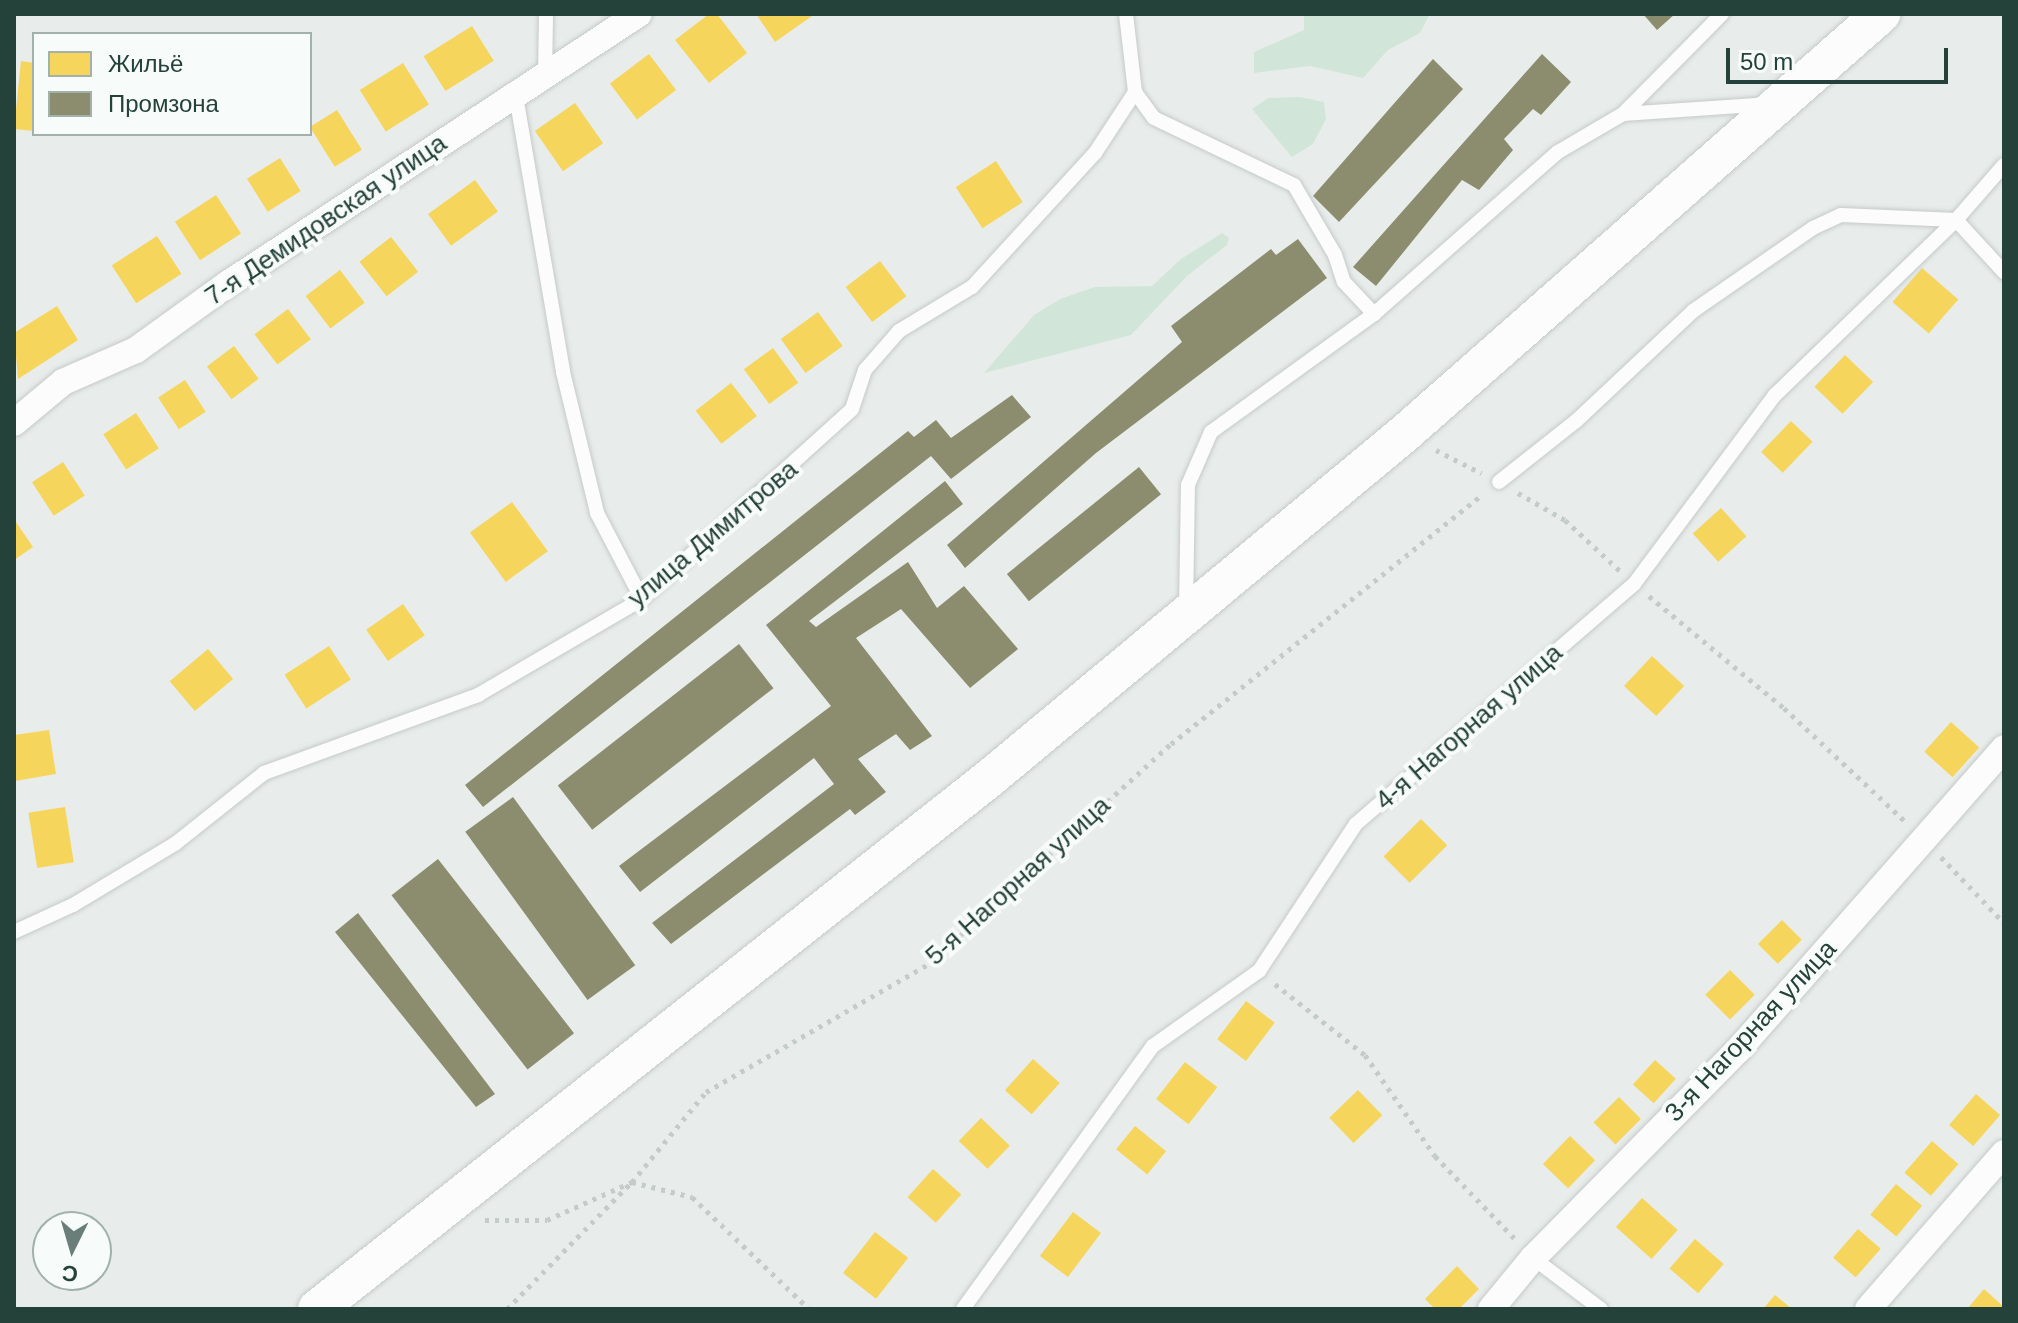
<!DOCTYPE html>
<html>
<head>
<meta charset="utf-8">
<style>
	body { margin:0 }
	#map { position:relative; width:2018px; height:1323px; overflow:hidden; background:#e8edeb; font-family:Helvetica,sans-serif }
	div>[style] { position:absolute }
	[style*='--x'] { left:calc(var(--x)*1px); top:calc(var(--y)*1px); width:calc(var(--w)*1px); rotate:calc(var(--a)*1deg) }
	.green>* { inset:0; background:#d1e6d8 }
	.homes>* { inset:0; background:#f6d55c; transform-origin:0 0 }
	.industry>* { inset:0; background:#8c8c6e; transform-origin:0 0 }
	.path>* { height:5px; margin-top:-2.5px; transform-origin:0; background:repeating-linear-gradient(90deg,#c3ccca 0 4px,transparent 0 10px) }
	.roads { filter:drop-shadow(0 0 2px #c5cac8) drop-shadow(0 0 2px #c5cac8) }
	.service>* { height:14px; margin:-7px; padding:0 7px; transform-origin:7px; border-radius:7px; background:#fcfcfc }
	.minor>* { height:26px; margin:-13px; padding:0 13px; transform-origin:13px; border-radius:13px; background:#fcfcfc }
	.secondary>* { height:38px; margin:-19px; padding:0 19px; transform-origin:19px; border-radius:19px; background:#fcfcfc }
	span { translate:-50% -50%; white-space:nowrap; text-align:center; line-height:1.15; -webkit-text-stroke:8px #f7fbf9; paint-order:stroke }
	.street-label { font-size:26px; color:#24423a }
	.frame { position:absolute; inset:0; border:16px solid #24423a; pointer-events:none }
	.legend { position:absolute; left:32px; top:32px; width:280px; height:104px; box-sizing:border-box; background:#f7fbf9; border:2px solid #a3b1ad; margin:0; padding:10px 14px; list-style:none; font-size:24px; color:#24423a }
	.legend li { display:flex; align-items:center; gap:16px; height:40px }
	.legend b { width:40px; border:2px solid #a3b1ad }
	.north { position:absolute; left:32px; top:1211px; width:80px; height:80px; box-sizing:border-box; background:#f7fbf9; border:2px solid #a3b1ad; border-radius:50%; rotate:185deg; font-size:22px; font-weight:700; line-height:32px; text-align:center; color:#24423a }
	.north::after { content:''; display:block; margin:auto; width:28px; height:36px; background:#697e78; clip-path:polygon(50% 0,100% 100%,50% 72%,0 100%) }
	.scale { position:absolute; left:1726px; top:48px; width:222px; height:36px; box-sizing:border-box; border:4px solid #24423a; border-top:0; padding-left:10px; font-size:24px; line-height:28px; white-space:nowrap; color:#24423a; -webkit-text-stroke:6px #f7fbf9; paint-order:stroke }
</style>
</head>
<body>
<div id="map">
	<div class="green">
		<i style="clip-path:polygon(1304px 14px,1430px 14px,1420px 33px,1388px 50px,1363px 78px,1310px 66px,1254px 73px,1254px 52px,1304px 30px)"></i>
		<i style="clip-path:polygon(1300px 97px,1324px 102px,1326px 119px,1313px 144px,1292px 157px,1252px 109px,1268px 98px)"></i>
		<i style="clip-path:polygon(1222px 233px,1229px 238px,1227px 245px,1187px 276px,1131px 335px,984px 373px,1034px 315px,1060px 299px,1095px 287px,1152px 286px,1181px 259px)"></i>
	</div>
	<div class="homes">
		<i style="clip-path:polygon(709px 14px,717px 14px,747px 53px,709px 83px,675px 40px)"></i>
		<i style="clip-path:polygon(756px 14px,811px 14px,812px 16px,775px 42px)"></i>
		<i style="left:472px;top:26px;width:41px;height:57px;rotate:58deg"></i>
		<i style="left:649px;top:54px;width:45px;height:49px;rotate:53deg"></i>
		<i style="clip-path:polygon(21px 61px,34px 63px,34px 131px,14px 129px)"></i>
		<i style="left:403px;top:63px;width:49px;height:51px;rotate:58deg"></i>
		<i style="left:575px;top:103px;width:49px;height:49px;rotate:55deg"></i>
		<i style="left:337px;top:110px;width:47px;height:32px;rotate:58deg"></i>
		<i style="left:280px;top:158px;width:39px;height:39px;rotate:58deg"></i>
		<i style="left:996px;top:161px;width:49px;height:48px;rotate:57deg"></i>
		<i style="left:475px;top:180px;width:39px;height:58px;rotate:54deg"></i>
		<i style="left:216px;top:195px;width:46px;height:49px;rotate:57deg"></i>
		<i style="left:157px;top:236px;width:45px;height:54px;rotate:57deg"></i>
		<i style="left:391px;top:237px;width:44px;height:40px;rotate:52deg"></i>
		<i style="left:880px;top:261px;width:44px;height:43px;rotate:53deg"></i>
		<i style="left:1922px;top:268px;width:48px;height:45px;rotate:41deg"></i>
		<i style="left:340px;top:270px;width:41px;height:43px;rotate:53deg"></i>
		<i style="clip-path:polygon(57px 306px,78px 340px,18px 379px,14px 333px)"></i>
		<i style="left:288px;top:309px;width:38px;height:42px;rotate:53deg"></i>
		<i style="left:818px;top:312px;width:42px;height:46px;rotate:54deg"></i>
		<i style="left:234px;top:346px;width:41px;height:34px;rotate:53deg"></i>
		<i style="left:773px;top:348px;width:43px;height:36px;rotate:54deg"></i>
		<i style="left:1845px;top:355px;width:39px;height:44px;rotate:44deg"></i>
		<i style="left:185px;top:380px;width:38px;height:32px;rotate:57deg"></i>
		<i style="left:731px;top:383px;width:42px;height:45px;rotate:52deg"></i>
		<i style="left:136px;top:413px;width:42px;height:39px;rotate:57deg"></i>
		<i style="left:1791px;top:421px;width:30px;height:43px;rotate:44deg"></i>
		<i style="left:63px;top:462px;width:40px;height:37px;rotate:57deg"></i>
		<i style="left:512px;top:502px;width:61px;height:52px;rotate:54deg"></i>
		<i style="left:1721px;top:508px;width:38px;height:38px;rotate:48deg"></i>
		<i style="clip-path:polygon(14px 519px,33px 547px,14px 560px)"></i>
		<i style="left:403px;top:604px;width:38px;height:45px;rotate:55deg"></i>
		<i style="left:329px;top:646px;width:40px;height:53px;rotate:57deg"></i>
		<i style="left:208px;top:649px;width:39px;height:50px;rotate:50deg"></i>
		<i style="left:1652px;top:656px;width:44px;height:41px;rotate:43deg"></i>
		<i style="left:1951px;top:722px;width:38px;height:40px;rotate:42deg"></i>
		<i style="clip-path:polygon(49px 730px,56px 774px,15px 781px,14px 735px)"></i>
		<i style="left:65px;top:807px;width:56px;height:37px;rotate:81deg"></i>
		<i style="left:1421px;top:819px;width:37px;height:53px;rotate:45deg"></i>
		<i style="left:1782px;top:920px;width:28px;height:34px;rotate:45deg"></i>
		<i style="left:1730px;top:970px;width:35px;height:35px;rotate:45deg"></i>
		<i style="left:1246px;top:1001px;width:36px;height:48px;rotate:37deg"></i>
		<i style="left:1033px;top:1059px;width:36px;height:42px;rotate:42deg"></i>
		<i style="left:1655px;top:1060px;width:28px;height:33px;rotate:42deg"></i>
		<i style="left:1185px;top:1062px;width:41px;height:47px;rotate:38deg"></i>
		<i style="left:1358px;top:1090px;width:35px;height:40px;rotate:46deg"></i>
		<i style="left:1976px;top:1094px;width:32px;height:41px;rotate:41deg"></i>
		<i style="left:1619px;top:1097px;width:31px;height:36px;rotate:45deg"></i>
		<i style="left:981px;top:1118px;width:40px;height:32px;rotate:44deg"></i>
		<i style="left:1135px;top:1126px;width:40px;height:30px;rotate:39deg"></i>
		<i style="left:1570px;top:1136px;width:35px;height:39px;rotate:44deg"></i>
		<i style="left:1932px;top:1141px;width:35px;height:42px;rotate:41deg"></i>
		<i style="left:933px;top:1169px;width:38px;height:38px;rotate:42deg"></i>
		<i style="left:1896px;top:1184px;width:34px;height:40px;rotate:40deg"></i>
		<i style="left:1642px;top:1198px;width:48px;height:39px;rotate:42deg"></i>
		<i style="left:1073px;top:1212px;width:35px;height:55px;rotate:37deg"></i>
		<i style="left:1858px;top:1229px;width:30px;height:38px;rotate:41deg"></i>
		<i style="left:875px;top:1232px;width:42px;height:52px;rotate:38deg"></i>
		<i style="left:1695px;top:1239px;width:38px;height:39px;rotate:41deg"></i>
		<i style="clip-path:polygon(1457px 1266px,1479px 1289px,1459px 1309px,1435px 1309px,1425px 1299px)"></i>
		<i style="clip-path:polygon(1984px 1289px,2004px 1307px,2004px 1309px,1967px 1309px)"></i>
		<i style="clip-path:polygon(1775px 1295px,1792px 1309px,1763px 1309px)"></i>
	</div>
	<div class="industry">
		<i style="clip-path:polygon(1643px 14px,1675px 14px,1657px 30px)"></i>
		<i style="clip-path:polygon(1542px 54px,1571px 82px,1541px 115px,1533px 109px,1504px 139px,1513px 150px,1479px 190px,1462px 180px,1376px 286px,1353px 267px)"></i>
		<i style="clip-path:polygon(1433px 59px,1463px 89px,1339px 222px,1313px 196px)"></i>
		<i style="clip-path:polygon(1298px 239px,1327px 278px,1096px 453px,965px 568px,947px 545px,1182px 342px,1171px 326px,1271px 249px,1276px 255px)"></i>
		<i style="clip-path:polygon(1012px 395px,1031px 417px,951px 479px,931px 456px,483px 807px,465px 785px,908px 431px,914px 437px,936px 420px,951px 438px)"></i>
		<i style="left:1139px;top:467px;width:35px;height:170px;rotate:51deg"></i>
		<i style="clip-path:polygon(945px 481px,963px 504px,809px 621px,816px 627px,908px 562px,937px 608px,964px 586px,1018px 649px,970px 688px,901px 609px,856px 638px,932px 736px,910px 750px,896px 734px,858px 759px,886px 792px,855px 815px,850px 809px,671px 944px,652px 923px,834px 784px,814px 758px,640px 892px,619px 866px,831px 706px,766px 625px)"></i>
		<i style="left:739px;top:644px;width:56px;height:230px;rotate:52deg"></i>
		<i style="left:513px;top:797px;width:208px;height:59px;rotate:54deg"></i>
		<i style="left:438px;top:859px;width:221px;height:59px;rotate:52deg"></i>
		<i style="clip-path:polygon(358px 913px,495px 1094px,476px 1107px,335px 932px)"></i>
	</div>
	<div class="path">
		<i style="--x:1436;--y:450;--w:51;--a:27.1"></i>
		<i style="--x:1518;--y:493;--w:54;--a:29.9"></i>
		<i style="--x:1565;--y:520;--w:75;--a:42.8"></i>
		<i style="--x:1649;--y:596;--w:175;--a:39.7"></i>
		<i style="--x:1784;--y:708;--w:167;--a:43.1"></i>
		<i style="--x:1941;--y:857;--w:91;--a:46.3"></i>
		<i style="--x:1275;--y:984;--w:115;--a:38.3"></i>
		<i style="--x:1365;--y:1055;--w:123;--a:55.3"></i>
		<i style="--x:1435;--y:1156;--w:117;--a:46"></i>
		<i style="--x:485;--y:1220;--w:62;--a:0"></i>
		<i style="--x:547;--y:1220;--w:93;--a:-24.1"></i>
		<i style="--x:632;--y:1182;--w:62;--a:14"></i>
		<i style="--x:692;--y:1197;--w:162;--a:43.7"></i>
		<i style="--x:507;--y:1309;--w:178;--a:-45.5"></i>
		<i style="--x:632;--y:1182;--w:117;--a:-50.6"></i>
		<i style="--x:706;--y:1092;--w:258;--a:-29.9"></i>
		<i style="--x:930;--y:963;--w:326;--a:-42.3"></i>
		<i style="--x:1171;--y:744;--w:398;--a:-38.7"></i>
	</div>
	<div class="roads">
		<div class="service">
			<i style="--x:1126;--y:14;--w:79;--a:83.4"></i>
			<i style="--x:1135;--y:92;--w:32;--a:54"></i>
			<i style="--x:1154;--y:118;--w:155;--a:25.6"></i>
			<i style="--x:1294;--y:185;--w:81;--a:59.6"></i>
			<i style="--x:1335;--y:255;--w:28;--a:72"></i>
			<i style="--x:1344;--y:282;--w:44;--a:46.8"></i>
			<i style="--x:1374;--y:314;--w:245;--a:-41.4"></i>
			<i style="--x:1558;--y:152;--w:75;--a:-30.3"></i>
			<i style="--x:1623;--y:114;--w:145;--a:-3.9"></i>
			<i style="--x:545;--y:78;--w:64;--a:-89.1"></i>
			<i style="--x:516;--y:96;--w:280;--a:80.3"></i>
			<i style="--x:563;--y:372;--w:145;--a:76.4"></i>
			<i style="--x:597;--y:513;--w:97;--a:62.4"></i>
			<i style="--x:1623;--y:114;--w:141;--a:-45.3"></i>
			<i style="--x:1499;--y:482;--w:98;--a:-38.4"></i>
			<i style="--x:1576;--y:421;--w:161;--a:-43.2"></i>
			<i style="--x:1693;--y:311;--w:146;--a:-34.7"></i>
			<i style="--x:1813;--y:228;--w:31;--a:-25"></i>
			<i style="--x:1841;--y:215;--w:115;--a:2.5"></i>
			<i style="--x:1956;--y:220;--w:71;--a:47.3"></i>
			<i style="--x:1186;--y:610;--w:125;--a:-89.1"></i>
			<i style="--x:1188;--y:485;--w:58;--a:-66.5"></i>
			<i style="--x:1211;--y:432;--w:201;--a:-35.9"></i>
			<i style="--x:14;--y:932;--w:65;--a:-24.6"></i>
			<i style="--x:73;--y:905;--w:120;--a:-31"></i>
			<i style="--x:176;--y:843;--w:112;--a:-38.5"></i>
			<i style="--x:264;--y:773;--w:228;--a:-20"></i>
			<i style="--x:478;--y:695;--w:190;--a:-30.3"></i>
			<i style="--x:642;--y:599;--w:283;--a:-42.1"></i>
			<i style="--x:852;--y:409;--w:41;--a:-71.6"></i>
			<i style="--x:865;--y:370;--w:52;--a:-48.9"></i>
			<i style="--x:899;--y:331;--w:85;--a:-31.1"></i>
			<i style="--x:972;--y:287;--w:182;--a:-47.5"></i>
			<i style="--x:1095;--y:153;--w:73;--a:-56.7"></i>
			<i style="--x:1533;--y:1258;--w:85;--a:36.9"></i>
			<i style="--x:963;--y:1309;--w:324;--a:-54.2"></i>
			<i style="--x:1153;--y:1046;--w:130;--a:-35.3"></i>
			<i style="--x:1259;--y:971;--w:176;--a:-56.6"></i>
			<i style="--x:1356;--y:824;--w:367;--a:-40.8"></i>
			<i style="--x:1634;--y:584;--w:236;--a:-53.3"></i>
			<i style="--x:1775;--y:395;--w:252;--a:-44"></i>
			<i style="--x:1956;--y:220;--w:73;--a:-48.9"></i>
		</div>
		<div class="minor">
			<i style="--x:14;--y:423;--w:64;--a:-39.9"></i>
			<i style="--x:63;--y:382;--w:80;--a:-23.7"></i>
			<i style="--x:136;--y:350;--w:115;--a:-35.8"></i>
			<i style="--x:229;--y:283;--w:490;--a:-33.3"></i>
			<i style="--x:1491;--y:1309;--w:66;--a:-50.5"></i>
			<i style="--x:1533;--y:1258;--w:293;--a:-45.4"></i>
			<i style="--x:1739;--y:1049;--w:401;--a:-48.6"></i>
			<i style="--x:1868;--y:1309;--w:207;--a:-48.9"></i>
		</div>
		<div class="secondary">
			<i style="--x:317;--y:1309;--w:859;--a:-38.28"></i>
			<i style="--x:991;--y:777;--w:537;--a:-39.71"></i>
			<i style="--x:1404;--y:434;--w:636;--a:-41.36"></i>
		</div>
	</div>
	<div class="street-label">
		<span style="left:326px;top:220px;rotate:-34deg">7-я Демидовская улица</span>
		<span style="left:713px;top:534px;rotate:-40deg">улица Димитрова</span>
		<span style="left:1469px;top:727px;rotate:-41deg">4-я Нагорная улица</span>
		<span style="left:1018px;top:881px;rotate:-42deg">5-я Нагорная улица</span>
		<span style="left:1751px;top:1031px;rotate:-47deg">3-я Нагорная улица</span>
	</div>
	<div class="frame"></div>
	<ul class="legend">
	<li><b style="height:22px;background:#f6d55c"></b>Жильё</li>
	<li><b style="height:22px;background:#8c8c6e"></b>Промзона</li>
	</ul>
	<div class="north">С</div>
	<div class="scale">50 m</div>
</div>
</body>
</html>
